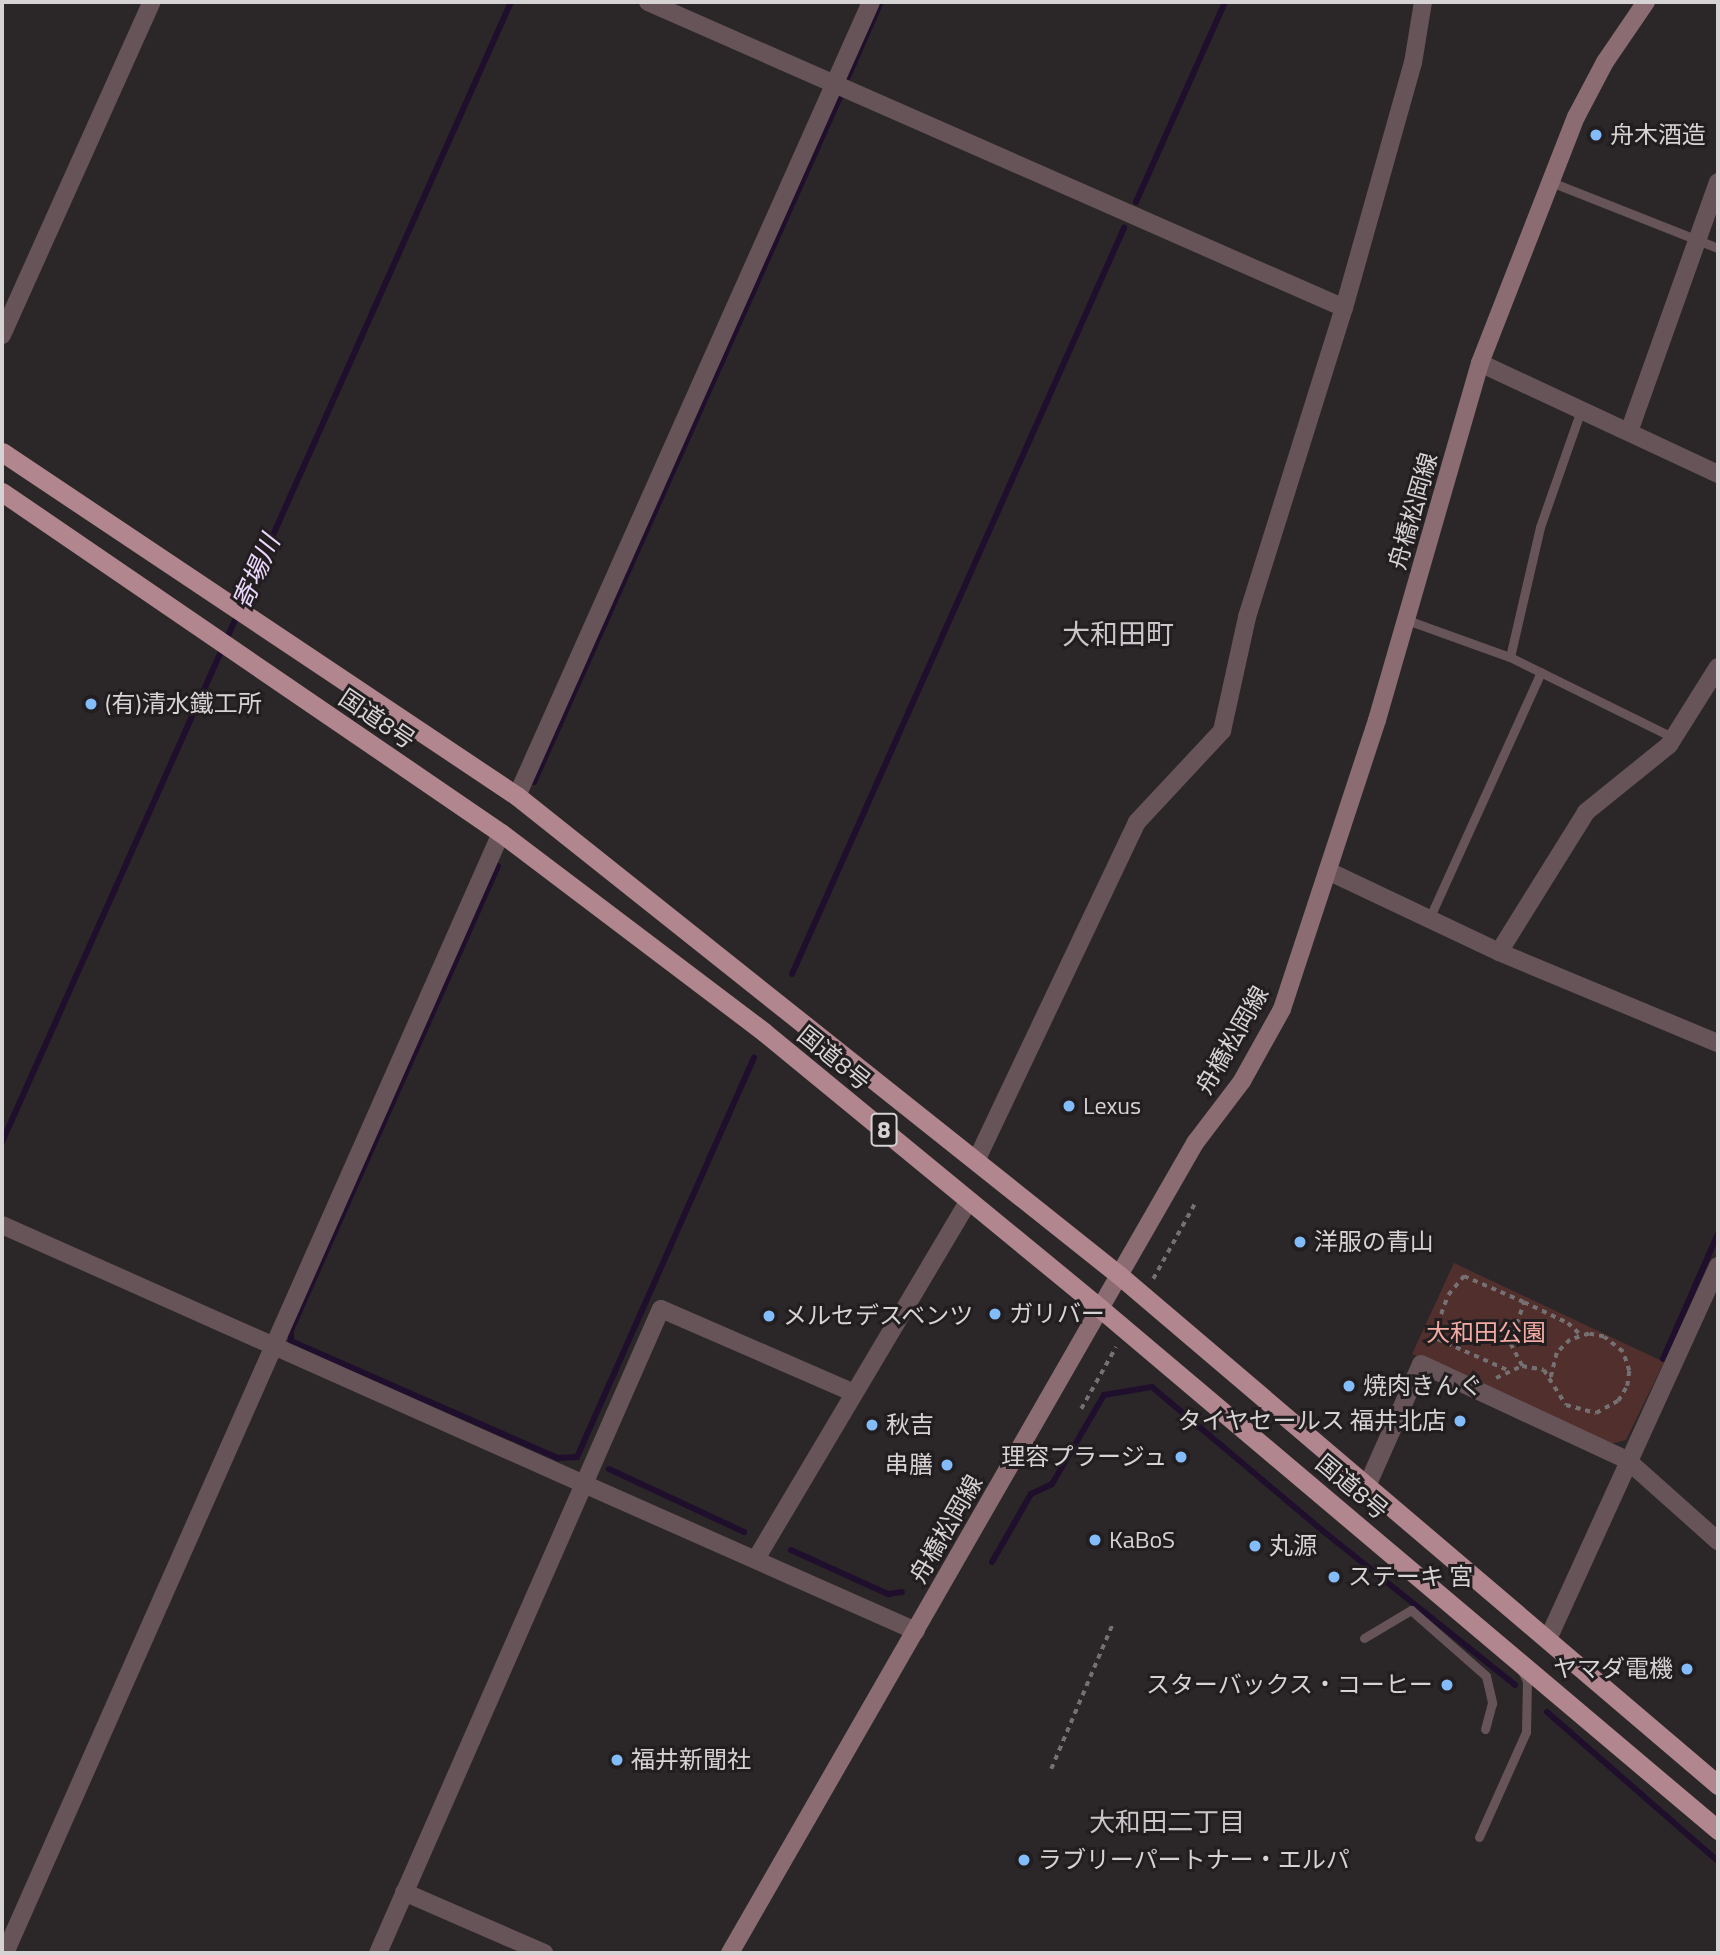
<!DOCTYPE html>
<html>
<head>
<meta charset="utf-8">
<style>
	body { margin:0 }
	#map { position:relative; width:1720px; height:1955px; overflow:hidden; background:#2b2729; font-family:"Titillium Web","Noto Sans JP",sans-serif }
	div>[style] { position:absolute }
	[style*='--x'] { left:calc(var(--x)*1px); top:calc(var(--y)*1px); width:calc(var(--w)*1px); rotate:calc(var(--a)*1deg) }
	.green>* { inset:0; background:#512f2d }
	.stream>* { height:6px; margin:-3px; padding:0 3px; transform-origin:3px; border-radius:3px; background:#1f0f2c }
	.path>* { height:3.5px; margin-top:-1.75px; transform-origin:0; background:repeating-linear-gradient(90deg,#757173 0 5px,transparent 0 10px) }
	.service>* { height:9px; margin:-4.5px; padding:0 4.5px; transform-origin:4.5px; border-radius:4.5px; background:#675458 }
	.minor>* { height:18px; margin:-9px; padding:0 9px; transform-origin:9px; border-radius:9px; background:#675458 }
	.tertiary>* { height:18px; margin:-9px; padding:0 9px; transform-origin:9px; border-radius:9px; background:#675458 }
	.secondary>* { height:18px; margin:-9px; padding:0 9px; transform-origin:9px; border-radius:9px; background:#8a6c72 }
	.trunk>* { height:19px; margin:-9.5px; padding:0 9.5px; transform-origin:9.5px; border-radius:9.5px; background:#b1868e }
	.dots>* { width:19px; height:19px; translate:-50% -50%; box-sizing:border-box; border:4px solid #221e20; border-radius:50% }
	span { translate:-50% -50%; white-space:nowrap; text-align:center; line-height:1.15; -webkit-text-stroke:6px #221e20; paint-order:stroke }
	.shield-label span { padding:2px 5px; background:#221e20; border:2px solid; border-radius:5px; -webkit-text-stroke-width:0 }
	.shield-label { font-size:23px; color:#d6d3d5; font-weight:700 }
	.poi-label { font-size:24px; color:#d6d3d5 }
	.left { translate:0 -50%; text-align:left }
	.right { translate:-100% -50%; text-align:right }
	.street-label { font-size:24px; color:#d6d3d5 }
	.park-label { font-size:24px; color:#f3aaa3 }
	.water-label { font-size:26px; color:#ebd8fc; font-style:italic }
	.neighbourhood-label { font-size:26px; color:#cac5c8 }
	.quarter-label { font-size:28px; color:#cac5c8 }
	.frame { position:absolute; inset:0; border:4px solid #d6d3d5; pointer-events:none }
</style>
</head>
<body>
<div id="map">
	<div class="green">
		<i style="clip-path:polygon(1454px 1263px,1664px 1362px,1626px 1440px,1605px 1445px,1412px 1354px)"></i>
	</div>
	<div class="stream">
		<i style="--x:848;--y:77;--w:82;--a:-66.3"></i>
		<i style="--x:1136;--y:202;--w:219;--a:-66"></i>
		<i style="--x:534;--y:782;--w:750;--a:-65.93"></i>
		<i style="--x:498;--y:866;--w:508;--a:114.04"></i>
		<i style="--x:291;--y:1330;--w:11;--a:90"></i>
		<i style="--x:291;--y:1341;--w:292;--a:23.7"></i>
		<i style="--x:558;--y:1458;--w:19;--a:-3"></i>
		<i style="--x:577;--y:1457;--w:437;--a:-66.1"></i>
		<i style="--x:792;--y:974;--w:817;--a:-66.01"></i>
		<i style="--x:2;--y:1142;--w:1248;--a:-65.94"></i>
		<i style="--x:1663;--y:1359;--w:137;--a:-66.3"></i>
		<i style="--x:609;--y:1469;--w:149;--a:25"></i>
		<i style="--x:791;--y:1550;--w:107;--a:24.4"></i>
		<i style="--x:888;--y:1594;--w:14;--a:-8"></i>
		<i style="--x:992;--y:1562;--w:78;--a:-60.2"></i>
		<i style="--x:1031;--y:1494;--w:23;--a:-25"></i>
		<i style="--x:1052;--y:1484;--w:103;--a:-59.7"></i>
		<i style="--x:1104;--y:1395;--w:49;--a:-9.5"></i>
		<i style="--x:1152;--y:1387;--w:224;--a:40.1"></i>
		<i style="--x:1323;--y:1531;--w:246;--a:38.7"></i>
		<i style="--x:1547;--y:1712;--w:227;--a:41.1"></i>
	</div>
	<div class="path">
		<i style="--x:1153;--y:1279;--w:85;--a:-61"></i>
		<i style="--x:1522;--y:1366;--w:26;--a:-118"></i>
		<i style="--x:1510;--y:1343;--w:43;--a:-71.1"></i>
		<i style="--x:1524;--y:1302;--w:49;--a:25.5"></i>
		<i style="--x:1568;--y:1323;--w:18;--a:43"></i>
		<i style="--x:1506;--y:1370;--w:79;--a:-156"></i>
		<i style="--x:1434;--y:1338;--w:5;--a:-90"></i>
		<i style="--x:1434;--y:1333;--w:40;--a:-69.8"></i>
		<i style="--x:1448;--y:1295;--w:25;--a:-50"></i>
		<i style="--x:1464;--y:1276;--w:65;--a:23.4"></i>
		<i style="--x:1496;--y:1378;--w:29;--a:-25"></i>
		<i style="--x:1522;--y:1366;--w:22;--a:10"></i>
		<i style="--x:1544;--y:1370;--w:41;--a:57.8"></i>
		<i style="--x:1566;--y:1405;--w:31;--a:15"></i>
		<i style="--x:1596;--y:1413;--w:25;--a:-29"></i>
		<i style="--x:1618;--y:1401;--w:17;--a:-59"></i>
		<i style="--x:1627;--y:1386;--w:15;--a:-82"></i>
		<i style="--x:1629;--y:1371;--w:20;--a:-108"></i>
		<i style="--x:1623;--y:1352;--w:24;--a:-142"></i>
		<i style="--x:1604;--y:1337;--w:15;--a:-169"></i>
		<i style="--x:1589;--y:1334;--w:20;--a:162"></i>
		<i style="--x:1570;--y:1340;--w:18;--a:135"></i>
		<i style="--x:1557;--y:1353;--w:25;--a:104"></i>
		<i style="--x:1081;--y:1409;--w:71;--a:-60.6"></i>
		<i style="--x:1051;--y:1769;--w:159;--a:-67"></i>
	</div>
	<div class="service">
		<i style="--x:1551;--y:182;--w:180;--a:21.6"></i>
		<i style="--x:1407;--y:620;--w:109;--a:19.8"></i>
		<i style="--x:1510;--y:657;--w:183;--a:26.3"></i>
		<i style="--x:1510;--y:657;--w:133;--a:-77"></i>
		<i style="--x:1540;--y:527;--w:124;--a:-70.7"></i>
		<i style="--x:1429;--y:919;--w:271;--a:-65.6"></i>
		<i style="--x:1364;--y:1638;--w:55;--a:-30.8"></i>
		<i style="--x:1411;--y:1610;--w:100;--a:41.3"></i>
		<i style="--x:1486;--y:1676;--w:28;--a:77"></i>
		<i style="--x:1492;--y:1703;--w:27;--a:105"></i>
		<i style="--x:1479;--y:1837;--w:115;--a:-65.9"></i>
		<i style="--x:1526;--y:1732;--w:51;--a:-88.9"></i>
		<i style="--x:1527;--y:1681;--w:11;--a:-117"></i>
	</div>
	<div class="minor">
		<i style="--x:648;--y:2;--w:760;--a:23.73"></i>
		<i style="--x:1480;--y:363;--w:263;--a:25"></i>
		<i style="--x:1630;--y:429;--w:262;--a:-70.4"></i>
		<i style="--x:517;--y:796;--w:869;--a:-65.97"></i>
		<i style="--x:1328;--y:871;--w:189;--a:25.3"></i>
		<i style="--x:1499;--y:952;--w:237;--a:22.6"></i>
		<i style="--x:1499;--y:952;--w:165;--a:-58.1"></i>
		<i style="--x:1586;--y:812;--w:107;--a:-38.9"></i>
		<i style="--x:1669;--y:745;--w:92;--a:-57.9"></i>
		<i style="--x:976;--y:1161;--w:375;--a:-64.6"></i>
		<i style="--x:1137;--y:822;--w:125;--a:-47"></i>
		<i style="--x:1222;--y:731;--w:117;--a:-77.6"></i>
		<i style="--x:1247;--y:617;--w:324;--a:-72.6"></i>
		<i style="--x:1344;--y:308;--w:255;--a:-74.3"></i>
		<i style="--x:1413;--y:63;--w:62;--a:-80.7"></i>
		<i style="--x:2;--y:1225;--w:637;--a:23.99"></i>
		<i style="--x:584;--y:1484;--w:191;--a:-66.3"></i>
		<i style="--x:661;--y:1309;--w:210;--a:23.5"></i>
		<i style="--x:1367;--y:1486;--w:133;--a:-66.1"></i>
		<i style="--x:1421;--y:1364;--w:227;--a:25"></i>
		<i style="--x:1627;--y:1460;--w:122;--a:41.7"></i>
		<i style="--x:1548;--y:1639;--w:410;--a:-65.5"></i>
		<i style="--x:404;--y:1892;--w:153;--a:23.5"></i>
		<i style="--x:5;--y:1953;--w:1225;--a:-66.11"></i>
	</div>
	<div class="tertiary">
		<i style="--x:2;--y:335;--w:365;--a:-65.8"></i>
		<i style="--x:756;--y:1559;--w:417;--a:-59.3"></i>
		<i style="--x:378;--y:1953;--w:512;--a:-66.29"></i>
		<i style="--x:584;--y:1484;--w:363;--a:23.9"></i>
	</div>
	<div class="secondary">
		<i style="--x:730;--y:1953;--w:934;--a:-60.14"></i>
		<i style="--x:1195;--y:1143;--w:78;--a:-52.8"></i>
		<i style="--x:1242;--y:1081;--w:82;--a:-60.9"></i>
		<i style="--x:1282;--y:1009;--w:304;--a:-71.8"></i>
		<i style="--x:1377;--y:720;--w:372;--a:-73.9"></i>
		<i style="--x:1480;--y:363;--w:264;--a:-68.7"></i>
		<i style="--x:1576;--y:117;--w:62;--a:-62.2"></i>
		<i style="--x:1605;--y:62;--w:73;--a:-55.7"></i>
	</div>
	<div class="trunk">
		<i style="--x:2;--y:452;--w:619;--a:33.74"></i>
		<i style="--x:517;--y:796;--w:769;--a:38.51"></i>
		<i style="--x:1119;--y:1275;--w:787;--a:40.41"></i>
		<i style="--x:2;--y:492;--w:604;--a:34.35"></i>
		<i style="--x:501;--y:833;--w:330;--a:37.1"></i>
		<i style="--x:764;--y:1032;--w:436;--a:39.4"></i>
		<i style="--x:1101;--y:1309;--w:808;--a:40.18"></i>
	</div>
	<div class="dots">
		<i style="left:1596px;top:135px;background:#82bcfa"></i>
		<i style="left:91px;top:704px;background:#82bcfa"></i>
		<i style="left:1069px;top:1106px;background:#82bcfa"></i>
		<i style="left:1300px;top:1242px;background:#82bcfa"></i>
		<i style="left:995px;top:1314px;background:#82bcfa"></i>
		<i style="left:769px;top:1316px;background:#82bcfa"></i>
		<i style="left:1349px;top:1386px;background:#82bcfa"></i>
		<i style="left:1460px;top:1421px;background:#82bcfa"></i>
		<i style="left:872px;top:1425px;background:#82bcfa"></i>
		<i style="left:1181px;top:1457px;background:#82bcfa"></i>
		<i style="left:947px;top:1465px;background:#82bcfa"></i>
		<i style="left:1095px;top:1540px;background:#82bcfa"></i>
		<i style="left:1255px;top:1546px;background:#82bcfa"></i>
		<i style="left:1334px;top:1577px;background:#82bcfa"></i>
		<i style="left:1687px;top:1669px;background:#82bcfa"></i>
		<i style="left:1447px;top:1685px;background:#82bcfa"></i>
		<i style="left:617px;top:1760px;background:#82bcfa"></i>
		<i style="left:1024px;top:1860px;background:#82bcfa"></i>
	</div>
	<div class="shield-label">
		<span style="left:884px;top:1130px">8</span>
	</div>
	<div class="poi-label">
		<span class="left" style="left:1610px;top:135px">舟木酒造</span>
		<span class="left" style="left:105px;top:704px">(有)清水鐵工所</span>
		<span class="left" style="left:1083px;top:1106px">Lexus</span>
		<span class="left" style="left:1314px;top:1242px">洋服の青山</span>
		<span class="left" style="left:1009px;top:1314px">ガリバー</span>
		<span class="left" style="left:783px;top:1316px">メルセデスベンツ</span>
		<span class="left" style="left:1363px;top:1386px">焼肉きんぐ</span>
		<span class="right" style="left:1446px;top:1421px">タイヤセールス 福井北店</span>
		<span class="left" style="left:886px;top:1425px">秋吉</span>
		<span class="right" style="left:1167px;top:1457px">理容プラージュ</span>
		<span class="right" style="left:933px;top:1465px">串膳</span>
		<span class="left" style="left:1109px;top:1540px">KaBoS</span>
		<span class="left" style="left:1269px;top:1546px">丸源</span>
		<span class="left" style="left:1348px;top:1577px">ステーキ 宮</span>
		<span class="right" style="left:1673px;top:1669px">ヤマダ電機</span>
		<span class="right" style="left:1433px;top:1685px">スターバックス・コーヒー</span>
		<span class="left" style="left:631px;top:1760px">福井新聞社</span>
		<span class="left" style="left:1038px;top:1860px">ラブリーパートナー・エルパ</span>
	</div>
	<div class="street-label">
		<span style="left:1413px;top:511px;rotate:-74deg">舟橋松岡線</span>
		<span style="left:377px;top:719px;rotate:34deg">国道8号</span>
		<span style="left:1232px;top:1040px;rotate:-60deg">舟橋松岡線</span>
		<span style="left:834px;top:1058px;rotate:39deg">国道8号</span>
		<span style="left:1352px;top:1487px;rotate:40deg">国道8号</span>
		<span style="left:946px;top:1529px;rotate:-60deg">舟橋松岡線</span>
	</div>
	<div class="park-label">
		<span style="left:1486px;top:1333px">大和田公園</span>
	</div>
	<div class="water-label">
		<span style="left:256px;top:572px;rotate:-66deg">寄場川</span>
	</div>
	<div class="neighbourhood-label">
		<span style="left:1167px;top:1822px">大和田二丁目</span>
	</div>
	<div class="quarter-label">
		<span style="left:1118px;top:634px">大和田町</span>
	</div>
	<div class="frame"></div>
</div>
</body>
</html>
